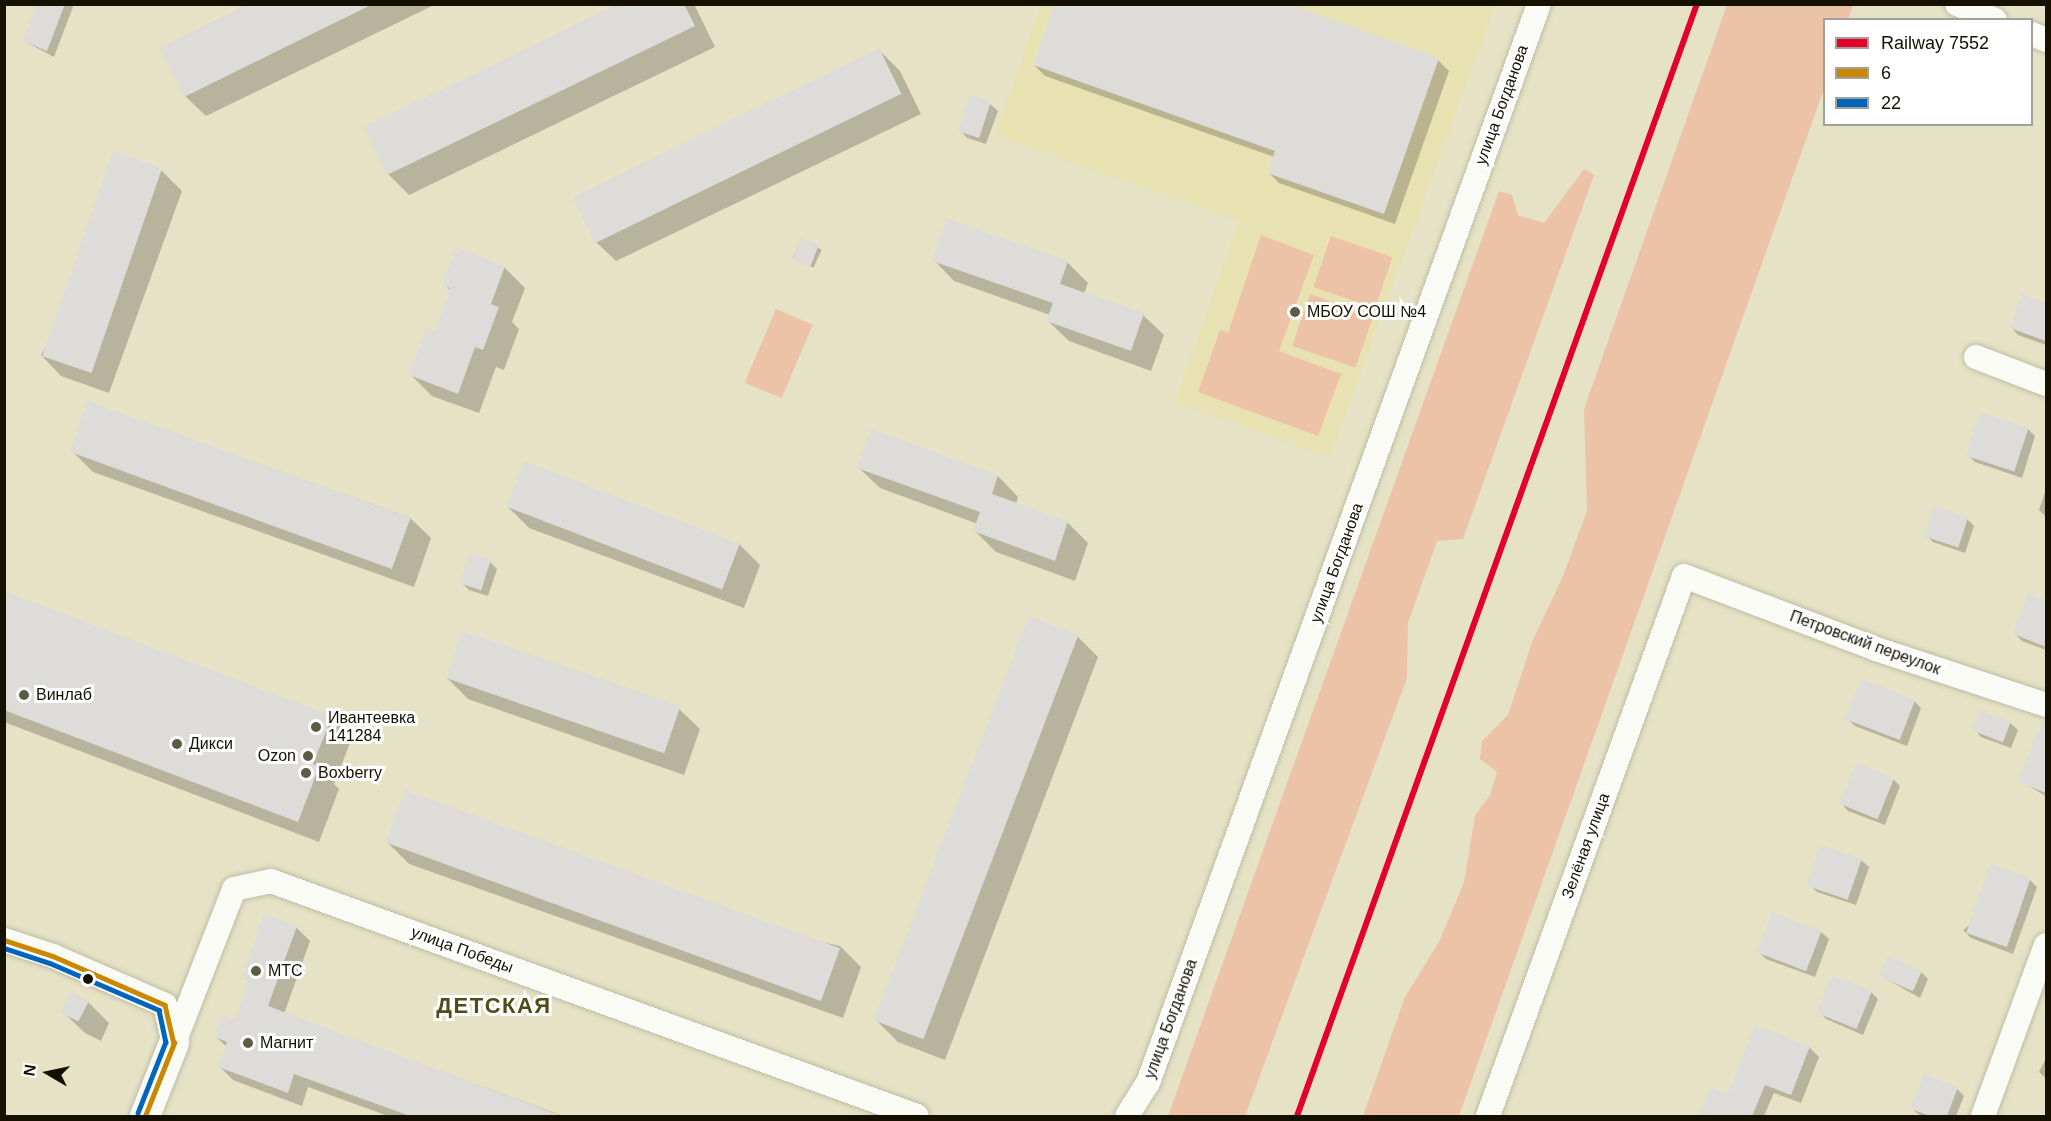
<!DOCTYPE html>
<html>
<head>
<meta charset="utf-8">
<style>
	body { margin:0 }
	#map { position:relative; width:2051px; height:1121px; overflow:hidden; background:#e5e2c5; font-family:Helvetica,sans-serif }
	div>[style] { position:absolute }
	[style*='--x'] { left:calc(var(--x)*1px); top:calc(var(--y)*1px); width:calc(var(--w)*1px); rotate:calc(var(--a)*1deg) }
	.built>* { inset:0; background:#e8e2b3 }
	.green>* { inset:0; background:#edc3a7; transform-origin:0 0 }
	.shadow>* { inset:0; background:#0003; transform-origin:0 0 }
	.building>* { inset:0; background:#dddcd9; transform-origin:0 0 }
	.roads { filter:drop-shadow(0 0 2px #bebca6) drop-shadow(0 0 2px #bebca6) }
	.minor>* { height:24px; margin:-12px; padding:0 12px; transform-origin:12px; border-radius:12px; background:#fbfbf6 }
	.tertiary>* { height:30px; margin:-15px; padding:0 15px; transform-origin:15px; border-radius:15px; background:#fbfbf6 }
	.bus-1>* { height:4.5px; margin:-2.25px; padding:0 2.25px; transform-origin:2.25px; border-radius:2.25px; background:#ca8800 }
	.bus-2>* { height:4.5px; margin:-2.25px; padding:0 2.25px; transform-origin:2.25px; border-radius:2.25px; background:#0065bd }
	.rail-1>* { height:6px; margin:-3px; padding:0 3px; transform-origin:3px; border-radius:3px; background:#e4002b }
	.dots>* { width:16px; height:16px; translate:-50% -50%; box-sizing:border-box; border:3px solid #fff; border-radius:50% }
	span { translate:-50% -50%; white-space:nowrap; text-align:center; line-height:1.15; -webkit-text-stroke:6px #fff; paint-order:stroke }
	.street-label { font-size:16px; color:#141101 }
	.poi-label { font-size:16px; color:#141101 }
	.left { translate:0 -50%; text-align:left }
	.right { translate:-100% -50%; text-align:right }
	.district-label { font-size:22px; color:#514a19; font-weight:700; letter-spacing:1.5px }
	.frame { position:absolute; inset:0; border:6px solid #141101; pointer-events:none }
	.legend { position:absolute; left:1823px; top:18px; width:210px; height:108px; box-sizing:border-box; background:#fff; border:2px solid #a1a099; margin:0; padding:8px 10px; list-style:none; font-size:18px; color:#141101 }
	.legend li { display:flex; align-items:center; gap:12px; height:30px }
	.legend b { width:30px; border:2px solid #a1a099 }
	.north { position:absolute; left:18px; top:1043px; width:60px; height:60px; -webkit-text-stroke:4px #fff; paint-order:stroke; rotate:279deg; font-size:16px; font-weight:700; line-height:24px; text-align:center; color:#141101 }
	.north::after { content:''; display:block; margin:auto; width:21px; height:27px; background:#141101; clip-path:polygon(50% 0,100% 100%,50% 72%,0 100%) }
</style>
</head>
<body>
<div id="map">
	<div class="built">
		<i style="clip-path:polygon(1041px 5px,1495px 5px,1330px 457px,1175px 402px,1239px 221px,995px 135px)"></i>
	</div>
	<div class="green">
		<i style="clip-path:polygon(1727px 5px,1853px 5px,1848px 19px,1824px 20px,1824px 89px,1459px 1116px,1363px 1116px,1405px 997px,1439px 942px,1464px 882px,1475px 816px,1490px 795px,1497px 772px,1480px 759px,1482px 741px,1508px 715px,1532px 642px,1563px 576px,1587px 511px,1584px 409px)"></i>
		<i style="clip-path:polygon(1584px 169px,1594px 175px,1463px 539px,1437px 541px,1408px 623px,1407px 678px,1245px 1116px,1168px 1116px,1499px 191px,1512px 195px,1518px 215px,1544px 223px)"></i>
		<i style="clip-path:polygon(1261px 235px,1314px 255px,1279px 351px,1341px 374px,1318px 436px,1198px 392px,1220px 330px,1228px 333px)"></i>
		<i style="left:1331px;top:236px;width:65px;height:54px;rotate:19deg"></i>
		<i style="left:1310px;top:294px;width:67px;height:55px;rotate:19deg"></i>
		<i style="left:776px;top:309px;width:40px;height:80px;rotate:23deg"></i>
	</div>
	<div class="shadow">
		<i style="clip-path:polygon(38px 4px,74px 4px,54px 57px,24px 41px)"></i>
		<i style="clip-path:polygon(252px 4px,436px 4px,206px 116px,185px 96px)"></i>
		<i style="clip-path:polygon(621px 4px,694px 4px,715px 47px,409px 195px,388px 174px)"></i>
		<i style="clip-path:polygon(879px 50px,900px 71px,921px 114px,616px 261px,595px 241px)"></i>
		<i style="clip-path:polygon(1438px 60px,1449px 71px,1395px 224px,1279px 183px,1268px 172px,1274px 157px,1045px 76px,1034px 65px)"></i>
		<i style="clip-path:polygon(990px 104px,998px 111px,986px 144px,967px 138px,960px 130px)"></i>
		<i style="clip-path:polygon(161px 170px,182px 191px,109px 393px,61px 376px,41px 355px)"></i>
		<i style="left:801px;top:240px;width:23px;height:20px;rotate:25deg"></i>
		<i style="clip-path:polygon(934px 260px,1067px 262px,1088px 283px,1084px 294px,1143px 315px,1164px 335px,1151px 371px,1069px 341px,1048px 321px,1050px 315px,954px 281px)"></i>
		<i style="clip-path:polygon(504px 267px,525px 288px,512px 322px,519px 329px,504px 370px,496px 367px,479px 413px,432px 396px,411px 375px,436px 333px,451px 291px,444px 284px)"></i>
		<i style="clip-path:polygon(2022px 296px,2046px 306px,2046px 345px,2018px 335px,2011px 327px)"></i>
		<i style="clip-path:polygon(89px 403px,410px 518px,431px 538px,414px 587px,93px 472px,72px 451px)"></i>
		<i style="clip-path:polygon(1981px 414px,2028px 429px,2035px 436px,2022px 478px,1975px 462px,1968px 455px)"></i>
		<i style="clip-path:polygon(859px 468px,998px 476px,1018px 497px,1016px 504px,1068px 523px,1088px 543px,1075px 581px,996px 552px,975px 531px,978px 524px,880px 488px)"></i>
		<i style="clip-path:polygon(2046px 489px,2046px 517px,2039px 510px)"></i>
		<i style="clip-path:polygon(508px 507px,739px 544px,760px 565px,744px 608px,529px 528px)"></i>
		<i style="clip-path:polygon(1967px 519px,1974px 526px,1965px 553px,1933px 542px,1926px 535px)"></i>
		<i style="clip-path:polygon(490px 562px,497px 569px,488px 596px,469px 590px,462px 583px)"></i>
		<i style="clip-path:polygon(4px 593px,331px 717px,352px 738px,334px 784px,339px 789px,319px 842px,4px 722px)"></i>
		<i style="clip-path:polygon(2029px 596px,2046px 602px,2046px 650px,2022px 641px,2015px 634px)"></i>
		<i style="clip-path:polygon(1077px 636px,1098px 657px,945px 1060px,898px 1042px,877px 1021px)"></i>
		<i style="clip-path:polygon(447px 678px,679px 709px,700px 729px,684px 775px,468px 699px)"></i>
		<i style="clip-path:polygon(1914px 701px,1921px 708px,1907px 746px,1855px 726px,1848px 719px)"></i>
		<i style="clip-path:polygon(2010px 723px,2018px 730px,2011px 748px,1981px 737px,1974px 729px)"></i>
		<i style="clip-path:polygon(2035px 741px,2046px 746px,2046px 796px,2020px 781px)"></i>
		<i style="clip-path:polygon(1893px 779px,1900px 786px,1885px 825px,1848px 811px,1841px 803px)"></i>
		<i style="clip-path:polygon(388px 843px,840px 946px,861px 967px,843px 1018px,409px 864px)"></i>
		<i style="clip-path:polygon(1861px 860px,1869px 867px,1856px 905px,1817px 892px,1810px 885px)"></i>
		<i style="clip-path:polygon(2030px 880px,2037px 887px,2013px 954px,1971px 938px,1963px 930px)"></i>
		<i style="clip-path:polygon(296px 927px,310px 941px,284px 1014px,563px 1116px,388px 1116px,308px 1087px,302px 1106px,233px 1080px,219px 1066px,227px 1047px,216px 1037px,237px 1021px,249px 981px,244px 976px)"></i>
		<i style="clip-path:polygon(1821px 932px,1829px 939px,1815px 977px,1766px 959px,1759px 952px)"></i>
		<i style="clip-path:polygon(1921px 972px,1928px 979px,1920px 998px,1881px 976px)"></i>
		<i style="clip-path:polygon(1871px 992px,1878px 999px,1863px 1035px,1826px 1019px,1819px 1012px)"></i>
		<i style="clip-path:polygon(88px 1002px,109px 1023px,101px 1041px,85px 1033px,64px 1013px)"></i>
		<i style="clip-path:polygon(1809px 1047px,1819px 1057px,1801px 1103px,1774px 1093px,1764px 1116px,1700px 1116px,1712px 1089px,1729px 1096px)"></i>
		<i style="clip-path:polygon(2046px 1058px,2046px 1079px,2039px 1072px)"></i>
		<i style="clip-path:polygon(1957px 1089px,1964px 1096px,1956px 1116px,1921px 1116px,1912px 1109px)"></i>
	</div>
	<div class="building">
		<i style="clip-path:polygon(37px 4px,65px 4px,47px 51px,23px 41px)"></i>
		<i style="clip-path:polygon(248px 4px,373px 4px,184px 97px,160px 47px)"></i>
		<i style="clip-path:polygon(618px 4px,684px 4px,695px 26px,387px 175px,364px 127px)"></i>
		<i style="clip-path:polygon(1054px 4px,1288px 4px,1439px 58px,1384px 214px,1267px 173px,1275px 151px,1033px 65px)"></i>
		<i style="left:879px;top:48px;width:51px;height:341px;rotate:64deg"></i>
		<i style="left:970px;top:95px;width:22px;height:38px;rotate:18deg"></i>
		<i style="left:113px;top:151px;width:52px;height:217px;rotate:19deg"></i>
		<i style="clip-path:polygon(947px 218px,1068px 261px,1060px 284px,1144px 313px,1131px 351px,1046px 321px,1053px 303px,932px 261px)"></i>
		<i style="left:801px;top:238px;width:19px;height:23px;rotate:21deg"></i>
		<i style="clip-path:polygon(456px 247px,505px 266px,491px 304px,499px 307px,483px 350px,475px 347px,458px 394px,409px 375px,427px 328px,435px 331px,450px 288px,442px 285px)"></i>
		<i style="clip-path:polygon(2022px 294px,2046px 303px,2046px 341px,2010px 328px)"></i>
		<i style="left:88px;top:401px;width:343px;height:54px;rotate:20deg"></i>
		<i style="left:1980px;top:412px;width:51px;height:46px;rotate:18deg"></i>
		<i style="clip-path:polygon(871px 429px,998px 475px,992px 494px,1068px 521px,1055px 561px,973px 531px,980px 512px,857px 468px)"></i>
		<i style="left:524px;top:461px;width:231px;height:49px;rotate:21deg"></i>
		<i style="left:1934px;top:506px;width:36px;height:32px;rotate:18deg"></i>
		<i style="left:470px;top:553px;width:22px;height:32px;rotate:18deg"></i>
		<i style="clip-path:polygon(4px 591px,332px 716px,313px 764px,319px 767px,298px 822px,4px 710px)"></i>
		<i style="clip-path:polygon(2028px 594px,2046px 601px,2046px 647px,2013px 634px)"></i>
		<i style="left:1029px;top:616px;width:53px;height:433px;rotate:21deg"></i>
		<i style="left:463px;top:631px;width:230px;height:50px;rotate:19deg"></i>
		<i style="left:1861px;top:679px;width:58px;height:43px;rotate:21deg"></i>
		<i style="left:1980px;top:710px;width:33px;height:22px;rotate:21deg"></i>
		<i style="clip-path:polygon(2043px 719px,2046px 719px,2046px 793px,2018px 782px)"></i>
		<i style="left:1856px;top:763px;width:41px;height:44px;rotate:22deg"></i>
		<i style="left:405px;top:790px;width:463px;height:56px;rotate:20deg"></i>
		<i style="left:1821px;top:845px;width:43px;height:43px;rotate:19deg"></i>
		<i style="left:1990px;top:864px;width:43px;height:73px;rotate:19deg"></i>
		<i style="left:1772px;top:912px;width:53px;height:43px;rotate:21deg"></i>
		<i style="clip-path:polygon(264px 914px,297px 926px,268px 1006px,561px 1116px,410px 1116px,294px 1074px,288px 1093px,218px 1067px,227px 1042px,215px 1037px,223px 1015px,236px 1019px,248px 979px,242px 977px)"></i>
		<i style="left:1888px;top:956px;width:37px;height:22px;rotate:24deg"></i>
		<i style="left:1832px;top:975px;width:43px;height:41px;rotate:22deg"></i>
		<i style="left:71px;top:992px;width:20px;height:23px;rotate:27deg"></i>
		<i style="clip-path:polygon(1755px 1025px,1810px 1046px,1791px 1095px,1765px 1085px,1752px 1116px,1699px 1116px,1711px 1087px,1728px 1094px)"></i>
		<i style="clip-path:polygon(1924px 1074px,1958px 1087px,1947px 1116px,1930px 1116px,1911px 1109px)"></i>
	</div>
	<div class="roads">
		<div class="minor">
			<i style="--x:1957;--y:4;--w:41;--a:22.8"></i>
			<i style="--x:2032;--y:34;--w:15;--a:23"></i>
			<i style="--x:1976;--y:357;--w:75;--a:21.1"></i>
			<i style="--x:4;--y:940;--w:52;--a:18.1"></i>
			<i style="--x:53;--y:956;--w:122;--a:23.6"></i>
			<i style="--x:165;--y:1005;--w:39;--a:77"></i>
			<i style="--x:174;--y:1043;--w:165;--a:-68.7"></i>
			<i style="--x:234;--y:889;--w:38;--a:-12"></i>
			<i style="--x:271;--y:881;--w:687;--a:19.99"></i>
			<i style="--x:1127;--y:1116;--w:39;--a:-58"></i>
			<i style="--x:1148;--y:1083;--w:1148;--a:-70.08"></i>
			<i style="--x:1488;--y:1116;--w:574;--a:-70.05"></i>
			<i style="--x:1684;--y:576;--w:205;--a:20.8"></i>
			<i style="--x:1876;--y:649;--w:179;--a:18.2"></i>
			<i style="--x:1983;--y:1116;--w:182;--a:-69.8"></i>
		</div>
		<div class="tertiary">
			<i style="--x:145;--y:1116;--w:79;--a:-68.3"></i>
		</div>
	</div>
	<div class="bus-1">
		<i style="--x:4;--y:940;--w:52;--a:18.1"></i>
		<i style="--x:53;--y:956;--w:122;--a:23.6"></i>
		<i style="--x:165;--y:1005;--w:39;--a:77"></i>
		<i style="--x:145;--y:1116;--w:79;--a:-68.3"></i>
	</div>
	<div class="bus-2">
		<i style="--x:4;--y:948;--w:48;--a:18.1"></i>
		<i style="--x:50;--y:963;--w:119;--a:23.3"></i>
		<i style="--x:159;--y:1010;--w:33;--a:78"></i>
		<i style="--x:166;--y:1042;--w:76;--a:111.5"></i>
	</div>
	<div class="rail-1">
		<i style="--x:1297;--y:1116;--w:1182;--a:-70.22"></i>
	</div>
	<div class="dots">
		<i style="left:1295px;top:312px;background:#5d5a46"></i>
		<i style="left:24px;top:695px;background:#5d5a46"></i>
		<i style="left:316px;top:727px;background:#5d5a46"></i>
		<i style="left:177px;top:744px;background:#5d5a46"></i>
		<i style="left:308px;top:756px;background:#5d5a46"></i>
		<i style="left:306px;top:773px;background:#5d5a46"></i>
		<i style="left:256px;top:971px;background:#5d5a46"></i>
		<i style="left:88px;top:979px;background:#141101"></i>
		<i style="left:248px;top:1043px;background:#5d5a46"></i>
	</div>
	<div class="street-label">
		<span style="left:1502px;top:105px;rotate:-70deg">улица Богданова</span>
		<span style="left:1337px;top:563px;rotate:-70deg">улица Богданова</span>
		<span style="left:1865px;top:643px;rotate:20deg">Петровский переулок</span>
		<span style="left:1586px;top:846px;rotate:-70deg">Зелёная улица</span>
		<span style="left:462px;top:950px;rotate:20deg">улица Победы</span>
		<span style="left:1171px;top:1019px;rotate:-70deg">улица Богданова</span>
	</div>
	<div class="poi-label">
		<span class="left" style="left:1307px;top:312px">МБОУ СОШ №4</span>
		<span class="left" style="left:36px;top:695px">Винлаб</span>
		<span class="left" style="left:328px;top:727px">Ивантеевка<br>141284</span>
		<span class="left" style="left:189px;top:744px">Дикси</span>
		<span class="right" style="left:296px;top:756px">Ozon</span>
		<span class="left" style="left:318px;top:773px">Boxberry</span>
		<span class="left" style="left:268px;top:971px">МТС</span>
		<span class="left" style="left:260px;top:1043px">Магнит</span>
	</div>
	<div class="district-label">
		<span style="left:494px;top:1006px">ДЕТСКАЯ</span>
	</div>
	<div class="frame"></div>
	<ul class="legend">
	<li><b style="height:8px;background:#e4002b"></b>Railway 7552</li>
	<li><b style="height:8px;background:#ca8800"></b>6</li>
	<li><b style="height:8px;background:#0065bd"></b>22</li>
	</ul>
	<div class="north">N</div>
</div>
</body>
</html>
